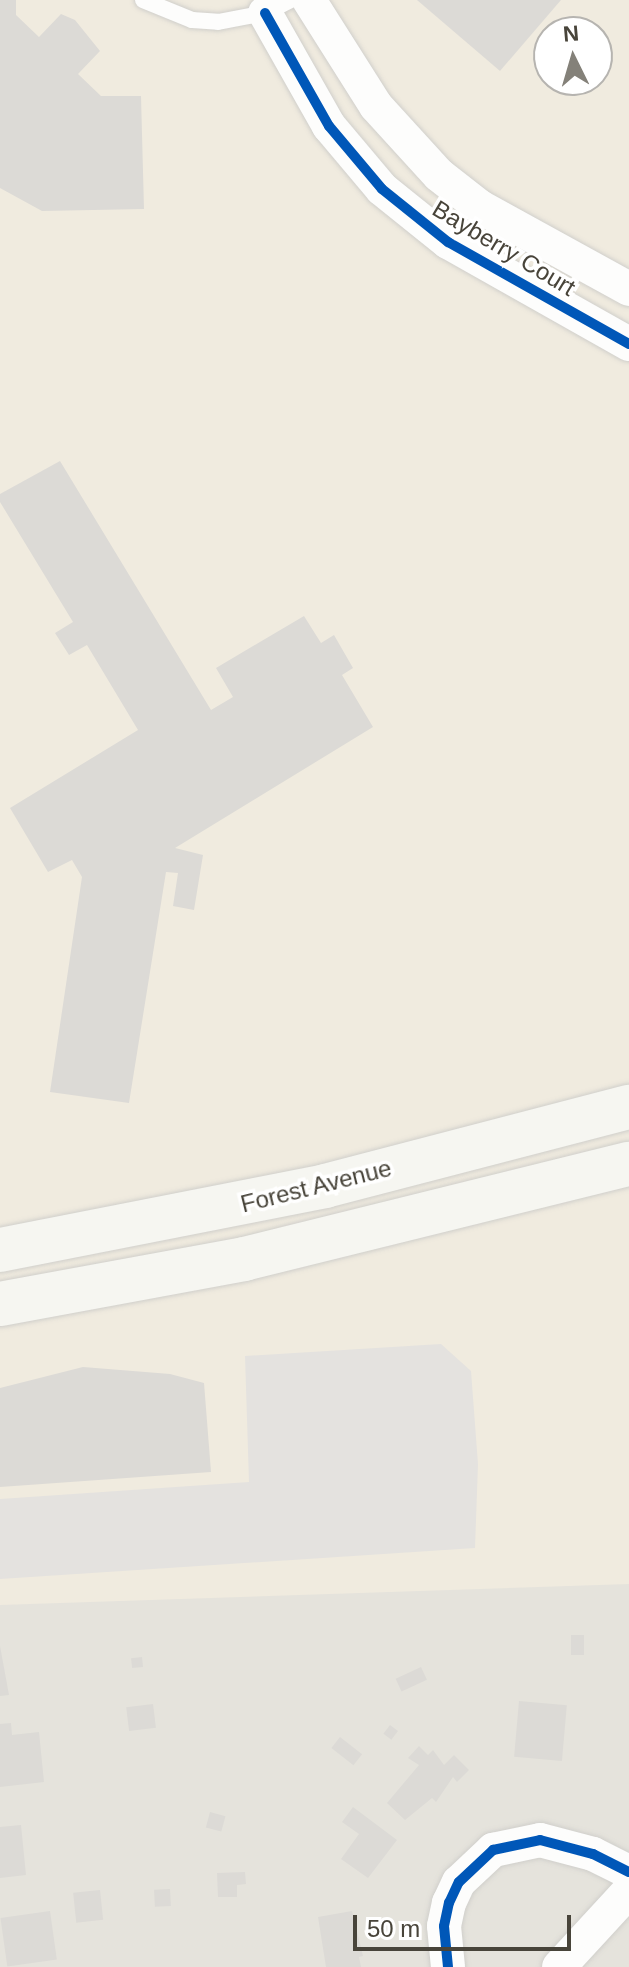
<!DOCTYPE html>
<html>
<head>
<meta charset="utf-8">
<style>
	body { margin:0 }
	#map { position:relative; width:629px; height:1967px; overflow:hidden; background:#f2f1ee; font-family:Arial,sans-serif }
	div>[style] { position:absolute }
	[style*='--x'] { left:calc(var(--x)*1px); top:calc(var(--y)*1px); width:calc(var(--w)*1px); rotate:calc(var(--a)*1deg) }
	.residential>* { inset:0; background:#e5e3dc; transform-origin:0 0 }
	.commercial>* { inset:0; background:#f0ebdf }
	.parking>* { inset:0; background:#e4e2df }
	.building>* { inset:0; background:#dcdad6; transform-origin:0 0 }
	.roads { filter:drop-shadow(0 0 2px #d0cfcb) drop-shadow(0 0 2px #d0cfcb) }
	.lane>* { height:16px; margin:-8px; padding:0 8px; transform-origin:8px; border-radius:8px; background:#fdfdfc }
	.street>* { height:34px; margin:-17px; padding:0 17px; transform-origin:17px; border-radius:17px; background:#fdfdfc }
	.secondary>* { height:44px; margin:-22px; padding:0 22px; transform-origin:22px; border-radius:22px; background:#f6f6f1 }
	.cycleway>* { height:10px; margin:-5px; padding:0 5px; transform-origin:5px; border-radius:5px; background:#0057b8 }
	span { translate:-50% -50%; white-space:nowrap; text-align:center; line-height:1.15; -webkit-text-stroke:7px #fff; paint-order:stroke }
	.street-label { font-size:24px; color:#48443a }
	.north { position:absolute; left:533px; top:16px; width:80px; height:80px; box-sizing:border-box; background:#fff; border:2px solid #b6b4b0; border-radius:50%; rotate:355deg; font-size:22px; font-weight:700; line-height:32px; text-align:center; color:#48443a }
	.north::after { content:''; display:block; margin:auto; width:28px; height:36px; background:#848179; clip-path:polygon(50% 0,100% 100%,50% 72%,0 100%) }
	.scale { position:absolute; left:353px; top:1915px; width:218px; height:36px; box-sizing:border-box; border:4px solid #48443a; border-top:0; padding-left:10px; font-size:24px; line-height:28px; white-space:nowrap; color:#48443a; -webkit-text-stroke:6px #fff; paint-order:stroke }
</style>
</head>
<body>
<div id="map">
	<div class="residential">
		<i style="left:629px;top:1584px;width:383px;height:629px;rotate:90deg"></i>
	</div>
	<div class="commercial">
		<i style="clip-path:polygon(evenodd,0 0,629px 0,629px 1584px,0 1605px,0 0,549px 32px,597px 32px,597px 80px,549px 80px,549px 32px)"></i>
	</div>
	<div class="parking">
		<i style="clip-path:polygon(441px 1344px,471px 1371px,478px 1464px,475px 1548px,0 1579px,0 1499px,249px 1482px,245px 1356px)"></i>
	</div>
	<div class="building">
		<i style="clip-path:polygon(0 0,16px 0,16px 15px,39px 37px,61px 14px,75px 20px,100px 51px,78px 74px,101px 96px,141px 96px,144px 209px,42px 211px,0 188px)"></i>
		<i style="clip-path:polygon(417px 0,561px 0,500px 71px)"></i>
		<i style="clip-path:polygon(60px 461px,211px 710px,233px 697px,216px 668px,304px 616px,321px 643px,334px 635px,353px 668px,342px 675px,373px 727px,175px 848px,203px 855px,194px 910px,173px 906px,178px 873px,166px 872px,129px 1103px,50px 1092px,82px 877px,72px 860px,48px 872px,10px 808px,138px 730px,87px 645px,69px 655px,55px 633px,73px 622px,0 502px,0 494px)"></i>
		<i style="clip-path:polygon(83px 1367px,170px 1374px,204px 1383px,211px 1472px,0 1487px,0 1388px)"></i>
		<i style="left:571px;top:1635px;width:13px;height:20px"></i>
		<i style="clip-path:polygon(0 1646px,9px 1695px,0 1696px)"></i>
		<i style="left:142px;top:1657px;width:10px;height:11px;rotate:84deg"></i>
		<i style="left:421px;top:1667px;width:14px;height:28px;rotate:65deg"></i>
		<i style="left:519px;top:1701px;width:48px;height:56px;rotate:5deg"></i>
		<i style="left:153px;top:1704px;width:24px;height:27px;rotate:83deg"></i>
		<i style="clip-path:polygon(11px 1723px,12px 1735px,39px 1732px,44px 1782px,0 1787px,0 1724px)"></i>
		<i style="left:390px;top:1725px;width:10px;height:11px;rotate:37deg"></i>
		<i style="left:340px;top:1737px;width:28px;height:14px;rotate:38deg"></i>
		<i style="clip-path:polygon(419px 1746px,428px 1755px,433px 1750px,444px 1765px,454px 1755px,469px 1770px,457px 1782px,453px 1777px,436px 1802px,432px 1798px,405px 1820px,387px 1803px,419px 1765px,408px 1758px)"></i>
		<i style="clip-path:polygon(353px 1807px,397px 1840px,368px 1878px,341px 1859px,359px 1834px,342px 1822px)"></i>
		<i style="left:210px;top:1812px;width:16px;height:16px;rotate:15deg"></i>
		<i style="clip-path:polygon(21px 1825px,26px 1875px,0 1878px,0 1827px)"></i>
		<i style="clip-path:polygon(245px 1872px,246px 1884px,237px 1885px,237px 1897px,218px 1897px,217px 1873px)"></i>
		<i style="left:170px;top:1889px;width:17px;height:16px;rotate:87deg"></i>
		<i style="left:100px;top:1890px;width:30px;height:27px;rotate:84deg"></i>
		<i style="left:50px;top:1911px;width:49px;height:50px;rotate:82deg"></i>
		<i style="clip-path:polygon(352px 1911px,363px 1956px,359px 1957px,361px 1967px,326px 1967px,318px 1917px)"></i>
	</div>
	<div class="roads">
		<div class="lane">
			<i style="--x:143;--y:0;--w:53;--a:22.2"></i>
			<i style="--x:192;--y:20;--w:26;--a:4"></i>
			<i style="--x:218;--y:22;--w:48;--a:-10.8"></i>
			<i style="--x:265;--y:13;--w:28;--a:-27"></i>
		</div>
		<div class="street">
			<i style="--x:309;--y:0;--w:125;--a:57.7"></i>
			<i style="--x:376;--y:106;--w:93;--a:47.6"></i>
			<i style="--x:439;--y:175;--w:52;--a:38"></i>
			<i style="--x:480;--y:207;--w:170;--a:28.8"></i>
			<i style="--x:265;--y:13;--w:130;--a:60.5"></i>
			<i style="--x:329;--y:126;--w:82;--a:49.9"></i>
			<i style="--x:382;--y:189;--w:85;--a:38.8"></i>
			<i style="--x:448;--y:242;--w:208;--a:29.4"></i>
			<i style="--x:448;--y:1967;--w:41;--a:-95.6"></i>
			<i style="--x:444;--y:1926;--w:24;--a:-78"></i>
			<i style="--x:449;--y:1903;--w:23;--a:-65"></i>
			<i style="--x:459;--y:1882;--w:47;--a:-43.3"></i>
			<i style="--x:493;--y:1850;--w:48;--a:-12"></i>
			<i style="--x:540;--y:1840;--w:55;--a:14.8"></i>
			<i style="--x:593;--y:1854;--w:40;--a:26.6"></i>
			<i style="--x:559;--y:1967;--w:103;--a:-47.4"></i>
		</div>
		<div class="secondary">
			<i style="--x:0;--y:1250;--w:331;--a:-11.1"></i>
			<i style="--x:325;--y:1186;--w:314;--a:-14.6"></i>
			<i style="--x:0;--y:1304;--w:248;--a:-10.4"></i>
			<i style="--x:244;--y:1259;--w:397;--a:-13.9"></i>
		</div>
	</div>
	<div class="cycleway">
		<i style="--x:265;--y:13;--w:130;--a:60.5"></i>
		<i style="--x:329;--y:126;--w:82;--a:49.9"></i>
		<i style="--x:382;--y:189;--w:85;--a:38.8"></i>
		<i style="--x:448;--y:242;--w:208;--a:29.4"></i>
		<i style="--x:448;--y:1967;--w:41;--a:-95.6"></i>
		<i style="--x:444;--y:1926;--w:24;--a:-78"></i>
		<i style="--x:449;--y:1903;--w:23;--a:-65"></i>
		<i style="--x:459;--y:1882;--w:47;--a:-43.3"></i>
		<i style="--x:493;--y:1850;--w:48;--a:-12"></i>
		<i style="--x:540;--y:1840;--w:55;--a:14.8"></i>
		<i style="--x:593;--y:1854;--w:40;--a:26.6"></i>
	</div>
	<div class="street-label">
		<span style="left:504px;top:248px;rotate:31deg">Bayberry Court</span>
		<span style="left:316px;top:1186px;rotate:-14deg">Forest Avenue</span>
	</div>
	<div class="north">N</div>
	<div class="scale">50 m</div>
</div>
</body>
</html>
